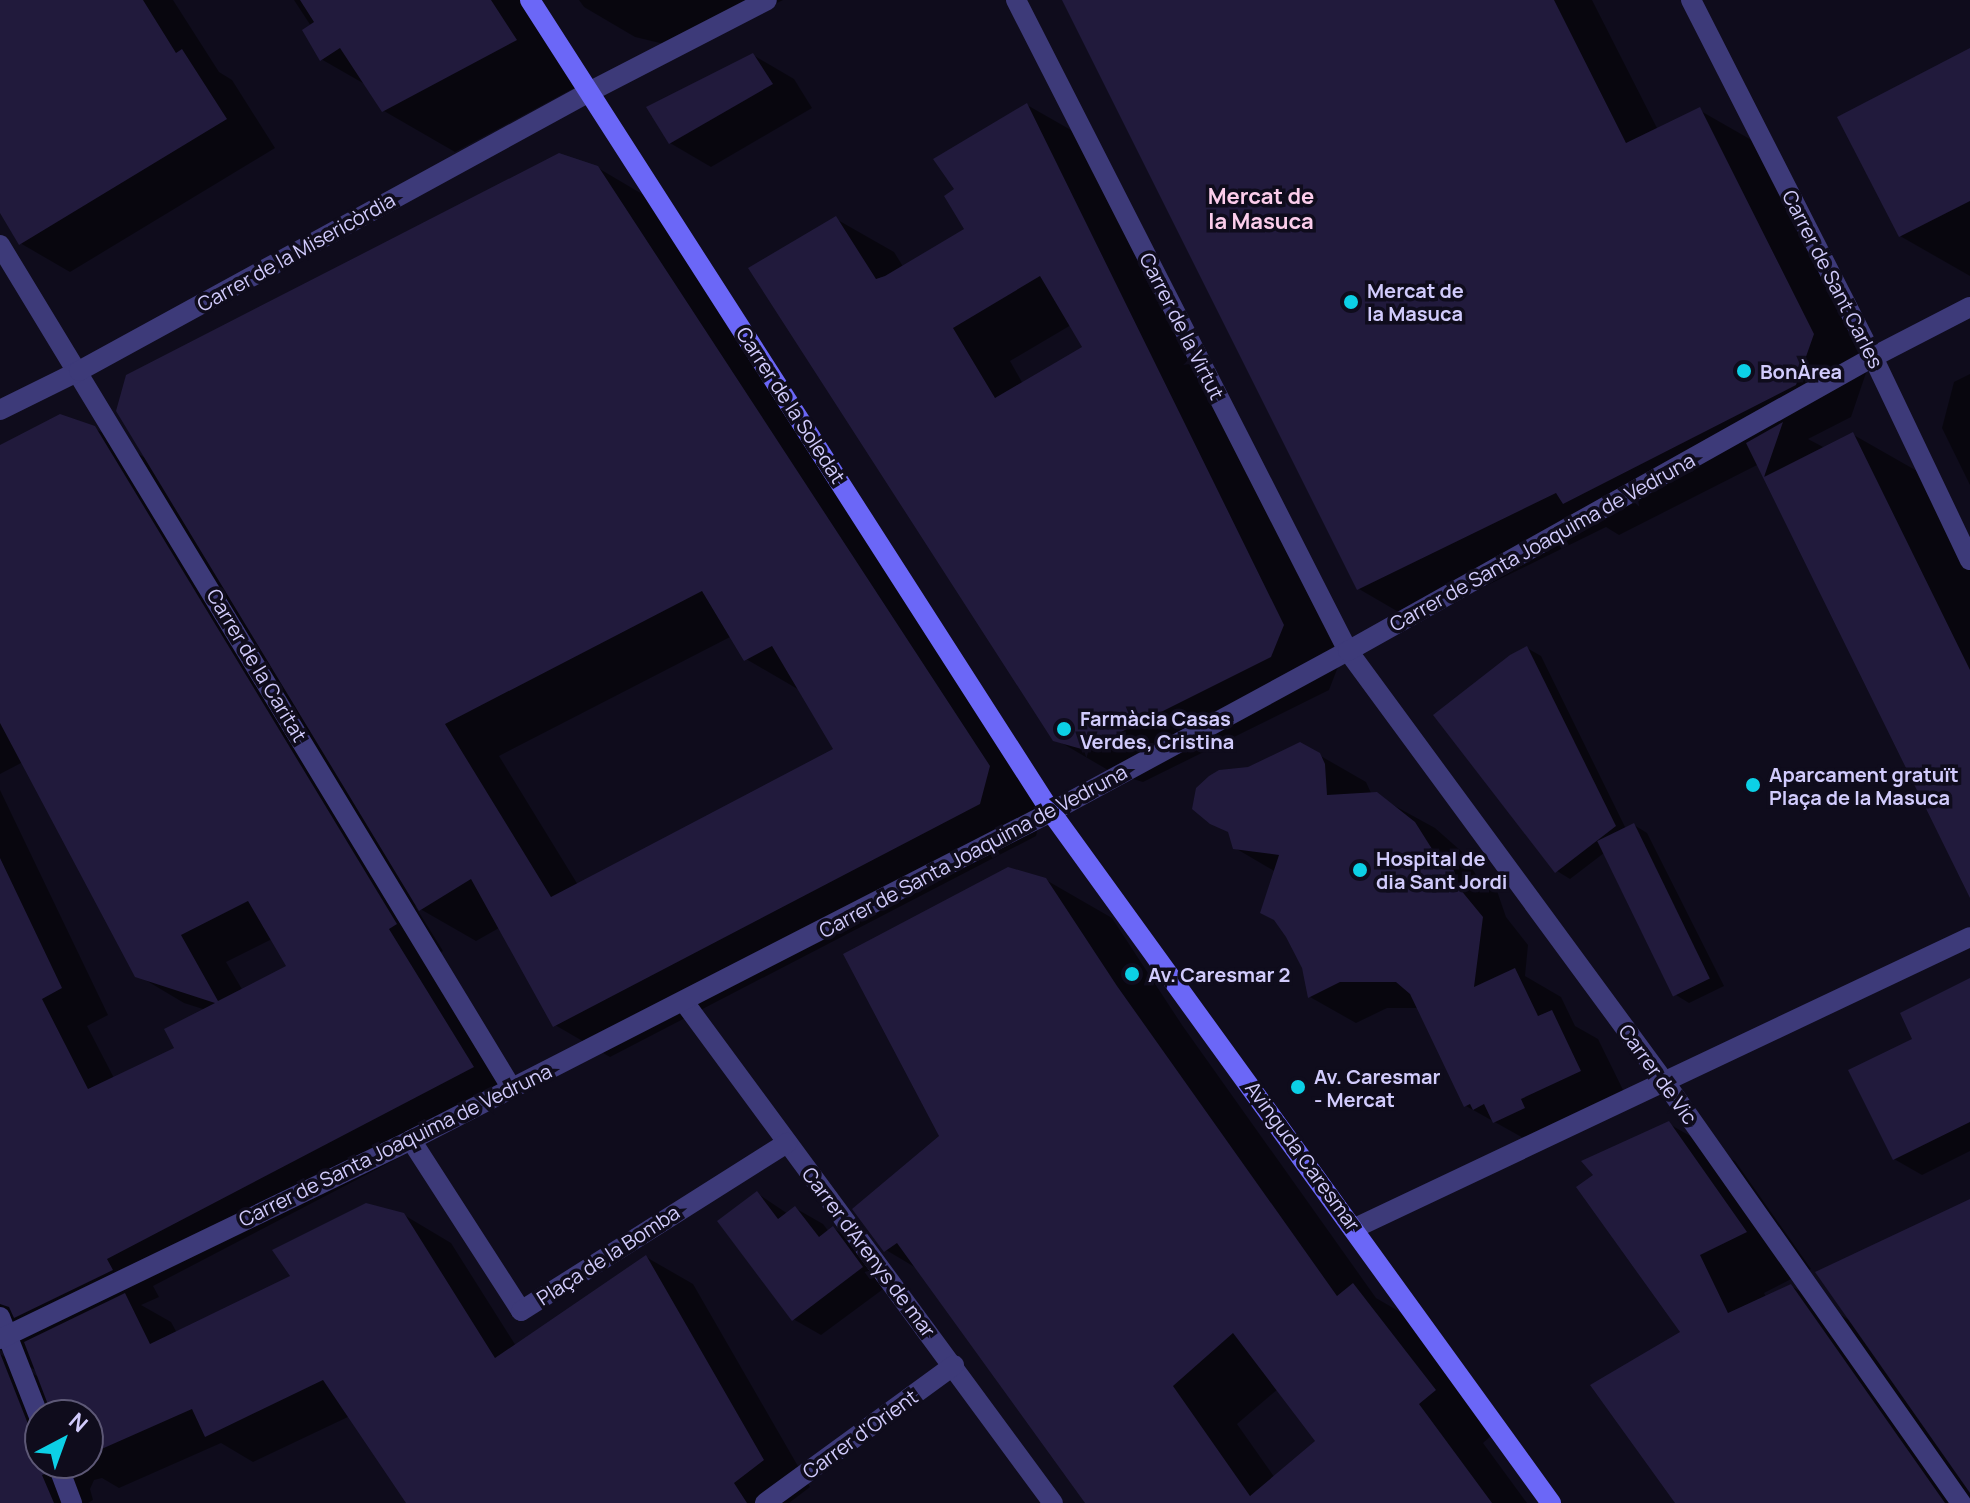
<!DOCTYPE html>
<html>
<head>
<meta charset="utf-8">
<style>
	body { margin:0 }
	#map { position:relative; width:1970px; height:1503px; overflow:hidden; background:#0f0c1c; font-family:Manrope,sans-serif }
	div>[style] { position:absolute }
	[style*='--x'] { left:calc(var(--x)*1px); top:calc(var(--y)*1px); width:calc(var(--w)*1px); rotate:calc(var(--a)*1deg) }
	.shadow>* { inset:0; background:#0007 }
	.building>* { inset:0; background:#211a3c; transform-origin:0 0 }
	.street>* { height:20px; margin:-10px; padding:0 10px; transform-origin:10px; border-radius:10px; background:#3d3a79 }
	.secondary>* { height:20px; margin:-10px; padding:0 10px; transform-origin:10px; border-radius:10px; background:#6b67f7 }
	.dots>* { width:22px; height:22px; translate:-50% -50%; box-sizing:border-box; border:4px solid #0f0c1c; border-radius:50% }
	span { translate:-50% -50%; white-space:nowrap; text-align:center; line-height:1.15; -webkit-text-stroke:7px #0f0c1c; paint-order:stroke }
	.street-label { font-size:20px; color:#d1cbfc }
	.poi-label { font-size:20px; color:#d1cbfc; font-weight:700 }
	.left { translate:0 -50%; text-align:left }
	.neighbourhood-label { font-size:22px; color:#fccdeb; font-weight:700 }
	.north { position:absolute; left:24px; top:1399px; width:80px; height:80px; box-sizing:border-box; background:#0f0c1c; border:2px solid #5d5876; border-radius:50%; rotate:41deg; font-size:22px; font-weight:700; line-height:32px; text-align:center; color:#d1cbfc }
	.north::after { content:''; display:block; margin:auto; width:28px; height:36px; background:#0cd0e6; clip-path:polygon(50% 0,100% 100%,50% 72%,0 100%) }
</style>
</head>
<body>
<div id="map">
	<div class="shadow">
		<i style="clip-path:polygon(0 0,173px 0,219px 72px,232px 80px,275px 148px,70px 272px,20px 243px,0 209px)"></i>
		<i style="clip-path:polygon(294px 0,534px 0,587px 81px,455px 152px,384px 111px,368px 86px,321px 59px,311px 26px)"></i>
		<i style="clip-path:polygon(579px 0,783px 0,685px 49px,635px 37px,584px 7px)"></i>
		<i style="clip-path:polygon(1065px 0,1592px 0,1658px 130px,1699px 110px,1755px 142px,1868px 367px,1851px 417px,1808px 439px,1825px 448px,1852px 434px,1924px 475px,1970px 569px,1970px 894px,1759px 464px,1619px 535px,1606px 527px,1414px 621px,1359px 589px)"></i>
		<i style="clip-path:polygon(1970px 51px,1970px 276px,1900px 236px)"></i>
		<i style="clip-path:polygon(753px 55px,794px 79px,812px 108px,711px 167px,670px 143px)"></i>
		<i style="clip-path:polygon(evenodd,1027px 105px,1085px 138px,1341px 659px,1329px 690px,1143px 782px,1113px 773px,1055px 739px,836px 219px,894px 252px,904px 268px,967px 230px,957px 190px,1027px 105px,1071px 325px,1084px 348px,1023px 384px,1010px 361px,1071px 325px)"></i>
		<i style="clip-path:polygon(evenodd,598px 168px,654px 201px,1045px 799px,1036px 836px,610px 1057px,555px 1025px,499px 928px,476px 941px,415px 906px,443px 951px,435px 956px,519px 1095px,153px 1286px,159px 1297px,141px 1305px,171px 1322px,177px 1333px,293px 1277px,404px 1215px,451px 1243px,516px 1346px,646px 1257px,693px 1284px,810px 1487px,789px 1503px,408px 1503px,350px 1416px,253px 1462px,221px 1443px,119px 1488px,102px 1478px,94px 1480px,90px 1489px,93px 1500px,88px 1503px,0 1503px,0 1354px,37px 1376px,37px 1371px,0 1350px,0 790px,108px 1015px,87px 1026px,114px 1078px,177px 1049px,206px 1010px,184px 1003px,137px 975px,23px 762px,0 774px,0 447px,94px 428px,147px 459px,598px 168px,732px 636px,746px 659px,801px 691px,836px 750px,578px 885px,499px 756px,732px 636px,598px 168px,272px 939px,289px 967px,243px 991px,226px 962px,272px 939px,598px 168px,40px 1415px,88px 1415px,88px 1463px,40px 1463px,40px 1415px)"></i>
		<i style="clip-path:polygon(1970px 374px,1970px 485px,1942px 428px,1954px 382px)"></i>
		<i style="clip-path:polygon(1527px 648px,1541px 656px,1626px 829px,1634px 825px,1647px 833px,1724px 986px,1689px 1003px,1676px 995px,1604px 853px,1570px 879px,1557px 871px)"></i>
		<i style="clip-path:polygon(1319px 755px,1366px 782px,1371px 793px,1435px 828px,1461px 851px,1478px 878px,1496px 888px,1506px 917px,1528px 945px,1525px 976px,1561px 997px,1575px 1026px,1598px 1039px,1627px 1098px,1541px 1148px,1466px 1106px,1418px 1008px,1387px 1008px,1356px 1023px,1310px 997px,1276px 872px,1235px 848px)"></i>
		<i style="clip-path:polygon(evenodd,1046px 880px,1112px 918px,1182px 1025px,1376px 1298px,1419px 1323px,1500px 1428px,1483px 1443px,1527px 1503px,1086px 1503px,918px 1269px,886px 1250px,941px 1136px,1046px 880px,1278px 1389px,1318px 1441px,1275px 1478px,1237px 1424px,1278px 1389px)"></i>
		<i style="clip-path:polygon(1970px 981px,1970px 1151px,1922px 1175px,1894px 1159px)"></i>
		<i style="clip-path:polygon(1669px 1124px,1735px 1161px,1811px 1269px,1764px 1293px,1766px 1297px,1791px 1286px,1851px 1321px,1970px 1201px,1970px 1503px,1675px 1503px,1683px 1333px)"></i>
		<i style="clip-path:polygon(757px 1193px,788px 1214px,795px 1208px,823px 1224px,829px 1232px,833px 1228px,860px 1244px,890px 1284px,821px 1335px,793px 1319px)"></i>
	</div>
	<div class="building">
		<i style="clip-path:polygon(0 0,143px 0,176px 53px,182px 49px,227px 119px,19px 245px,0 213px)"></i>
		<i style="clip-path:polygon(300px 0,491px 0,517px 40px,382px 112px,340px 48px,320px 61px,302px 30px,314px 22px)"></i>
		<i style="clip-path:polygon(1062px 0,1554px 0,1626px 143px,1700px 107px,1814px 334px,1796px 385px,1563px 504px,1556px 493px,1357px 590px)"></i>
		<i style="clip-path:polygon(1970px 48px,1970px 201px,1899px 237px,1837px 117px)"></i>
		<i style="clip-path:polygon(753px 53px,773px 84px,669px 144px,646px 107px)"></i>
		<i style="clip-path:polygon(evenodd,1027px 103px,1284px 625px,1271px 657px,1085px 750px,1053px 741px,748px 268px,836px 216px,876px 279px,885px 276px,964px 229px,944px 196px,954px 189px,933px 159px,1027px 103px,1040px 276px,1082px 347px,995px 398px,953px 328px,1040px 276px)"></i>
		<i style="clip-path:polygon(evenodd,559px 153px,598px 166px,990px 766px,980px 804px,553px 1027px,471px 879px,419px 911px,116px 411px,126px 375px,559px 153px,702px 591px,744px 661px,772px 646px,833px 749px,551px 897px,445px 724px,702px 591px)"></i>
		<i style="clip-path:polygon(evenodd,60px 414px,95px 426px,397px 924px,389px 929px,474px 1067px,107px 1259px,113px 1270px,14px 1318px,9px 1307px,0 1304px,0 858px,62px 988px,42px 999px,88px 1089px,174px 1048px,164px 1029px,215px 1003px,135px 977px,0 723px,0 445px,60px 414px,248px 901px,286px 966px,218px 1001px,181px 935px,248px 901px)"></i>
		<i style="clip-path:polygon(1783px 422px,1764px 477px,1853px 432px,1970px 670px,1970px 898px,1746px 443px)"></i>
		<i style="clip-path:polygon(1527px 646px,1616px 826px,1555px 873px,1433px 715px,1510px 655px)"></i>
		<i style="clip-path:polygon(1300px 742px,1320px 753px,1325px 764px,1327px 795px,1377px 792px,1415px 822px,1439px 860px,1450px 859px,1460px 889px,1483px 917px,1474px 987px,1515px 968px,1538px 1016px,1552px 1010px,1581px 1071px,1521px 1099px,1525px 1108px,1493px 1123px,1484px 1104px,1473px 1110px,1470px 1104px,1464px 1107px,1410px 994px,1396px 982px,1340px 982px,1308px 998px,1302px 968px,1286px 937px,1274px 920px,1260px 913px,1279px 855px,1233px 849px,1228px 832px,1210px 824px,1192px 809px,1196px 788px,1209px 776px,1219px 770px,1248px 767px)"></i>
		<i style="left:1634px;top:823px;width:173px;height:41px;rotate:64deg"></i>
		<i style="clip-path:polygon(evenodd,1008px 867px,1046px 878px,1117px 986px,1337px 1296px,1353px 1283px,1436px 1390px,1419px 1404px,1492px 1503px,1085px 1503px,897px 1243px,884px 1252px,852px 1209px,939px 1136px,843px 954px,1008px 867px,1233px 1333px,1315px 1441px,1250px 1496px,1173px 1386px,1233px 1333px)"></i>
		<i style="clip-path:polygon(1970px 978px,1970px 1122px,1893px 1160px,1848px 1070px,1912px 1039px,1900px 1013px)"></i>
		<i style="clip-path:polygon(1669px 1121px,1747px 1232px,1700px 1255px,1728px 1313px,1791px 1284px,1945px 1503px,1675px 1503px,1590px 1385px,1680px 1332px,1576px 1187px,1593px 1175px,1581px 1161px)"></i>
		<i style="clip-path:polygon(757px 1191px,778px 1219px,795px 1206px,819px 1237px,833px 1226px,863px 1267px,792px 1321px,717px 1221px)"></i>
		<i style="clip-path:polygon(1970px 1199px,1970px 1493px,1815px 1272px)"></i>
		<i style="clip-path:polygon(366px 1203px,404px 1213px,495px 1358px,646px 1255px,764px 1460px,734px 1483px,747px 1503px,406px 1503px,323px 1380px,205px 1437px,192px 1409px,88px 1455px,88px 1415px,52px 1415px,24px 1342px,125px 1293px,150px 1344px,290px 1276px,272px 1250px)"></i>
		<i style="clip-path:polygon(0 1353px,28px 1424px,40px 1432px,40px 1463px,44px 1463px,47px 1473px,42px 1475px,54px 1503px,0 1503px)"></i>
	</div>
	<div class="street">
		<i style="--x:1016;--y:0;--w:731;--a:62.98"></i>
		<i style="--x:1348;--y:651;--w:534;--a:53.69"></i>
		<i style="--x:1664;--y:1081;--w:516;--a:54.86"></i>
		<i style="--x:1691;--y:0;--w:401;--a:63"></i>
		<i style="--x:1873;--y:357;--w:225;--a:64.5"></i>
		<i style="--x:0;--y:245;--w:985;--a:58.75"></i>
		<i style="--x:0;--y:410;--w:88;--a:-26.3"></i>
		<i style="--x:79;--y:371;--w:581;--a:-28.68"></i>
		<i style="--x:589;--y:92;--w:200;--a:-27.3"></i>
		<i style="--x:684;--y:1002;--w:622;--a:53.63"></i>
		<i style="--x:411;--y:1140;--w:203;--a:57.2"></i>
		<i style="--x:521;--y:1311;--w:315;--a:-32.3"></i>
		<i style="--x:1355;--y:1228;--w:680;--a:-25.32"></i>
		<i style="--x:0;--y:1317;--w:110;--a:68.6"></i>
		<i style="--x:0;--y:1339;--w:457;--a:-25.8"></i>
		<i style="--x:411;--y:1140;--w:719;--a:-27.14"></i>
		<i style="--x:1051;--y:812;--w:338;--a:-28.5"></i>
		<i style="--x:1348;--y:651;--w:602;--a:-29.25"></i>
		<i style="--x:1873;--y:357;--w:109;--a:-27.3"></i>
		<i style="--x:57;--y:1463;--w:43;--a:69.4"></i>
		<i style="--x:765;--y:1503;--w:234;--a:-36.1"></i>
	</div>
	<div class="secondary">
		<i style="--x:530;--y:0;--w:965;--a:57.31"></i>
		<i style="--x:1051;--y:812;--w:853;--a:54.11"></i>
	</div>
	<div class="dots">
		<i style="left:1351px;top:302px;background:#0cd0e6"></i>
		<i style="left:1744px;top:371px;background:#0cd0e6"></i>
		<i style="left:1064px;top:729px;background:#0cd0e6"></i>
		<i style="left:1753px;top:785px;background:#0cd0e6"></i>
		<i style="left:1360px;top:870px;background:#0cd0e6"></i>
		<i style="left:1132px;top:974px;background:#0cd0e6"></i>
		<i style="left:1298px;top:1087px;background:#0cd0e6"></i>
	</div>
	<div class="street-label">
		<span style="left:296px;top:252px;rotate:-29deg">Carrer de la Misericòrdia</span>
		<span style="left:1833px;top:279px;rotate:63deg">Carrer de Sant Carles</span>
		<span style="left:1182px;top:326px;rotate:63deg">Carrer de la Virtut</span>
		<span style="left:791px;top:405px;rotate:57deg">Carrer de la Soledat</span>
		<span style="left:1542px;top:542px;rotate:-29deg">Carrer de Santa Joaquima de Vedruna</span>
		<span style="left:257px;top:665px;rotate:59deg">Carrer de la Caritat</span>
		<span style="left:973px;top:851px;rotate:-28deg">Carrer de Santa Joaquima de Vedruna</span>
		<span style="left:1658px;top:1074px;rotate:54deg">Carrer de Vic</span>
		<span style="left:395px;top:1145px;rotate:-26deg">Carrer de Santa Joaquima de Vedruna</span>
		<span style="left:1303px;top:1156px;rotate:54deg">Avinguda Caresmar</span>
		<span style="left:869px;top:1252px;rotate:53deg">Carrer d'Arenys de mar</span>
		<span style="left:608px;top:1255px;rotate:-33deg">Plaça de la Bomba</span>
		<span style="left:860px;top:1434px;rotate:-36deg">Carrer d'Orient</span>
	</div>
	<div class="poi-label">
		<span class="left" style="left:1367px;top:302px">Mercat de<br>la Masuca</span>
		<span class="left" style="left:1760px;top:371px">BonÀrea</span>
		<span class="left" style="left:1080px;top:730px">Farmàcia Casas<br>Verdes, Cristina</span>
		<span class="left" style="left:1769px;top:786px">Aparcament gratuït<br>Plaça de la Masuca</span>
		<span class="left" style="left:1376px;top:870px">Hospital de<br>dia Sant Jordi</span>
		<span class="left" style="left:1148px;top:974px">Av. Caresmar 2</span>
		<span class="left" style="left:1314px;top:1088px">Av. Caresmar<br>- Mercat</span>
	</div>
	<div class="neighbourhood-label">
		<span style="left:1261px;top:209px">Mercat de<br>la Masuca</span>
	</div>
	<div class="north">N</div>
</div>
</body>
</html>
